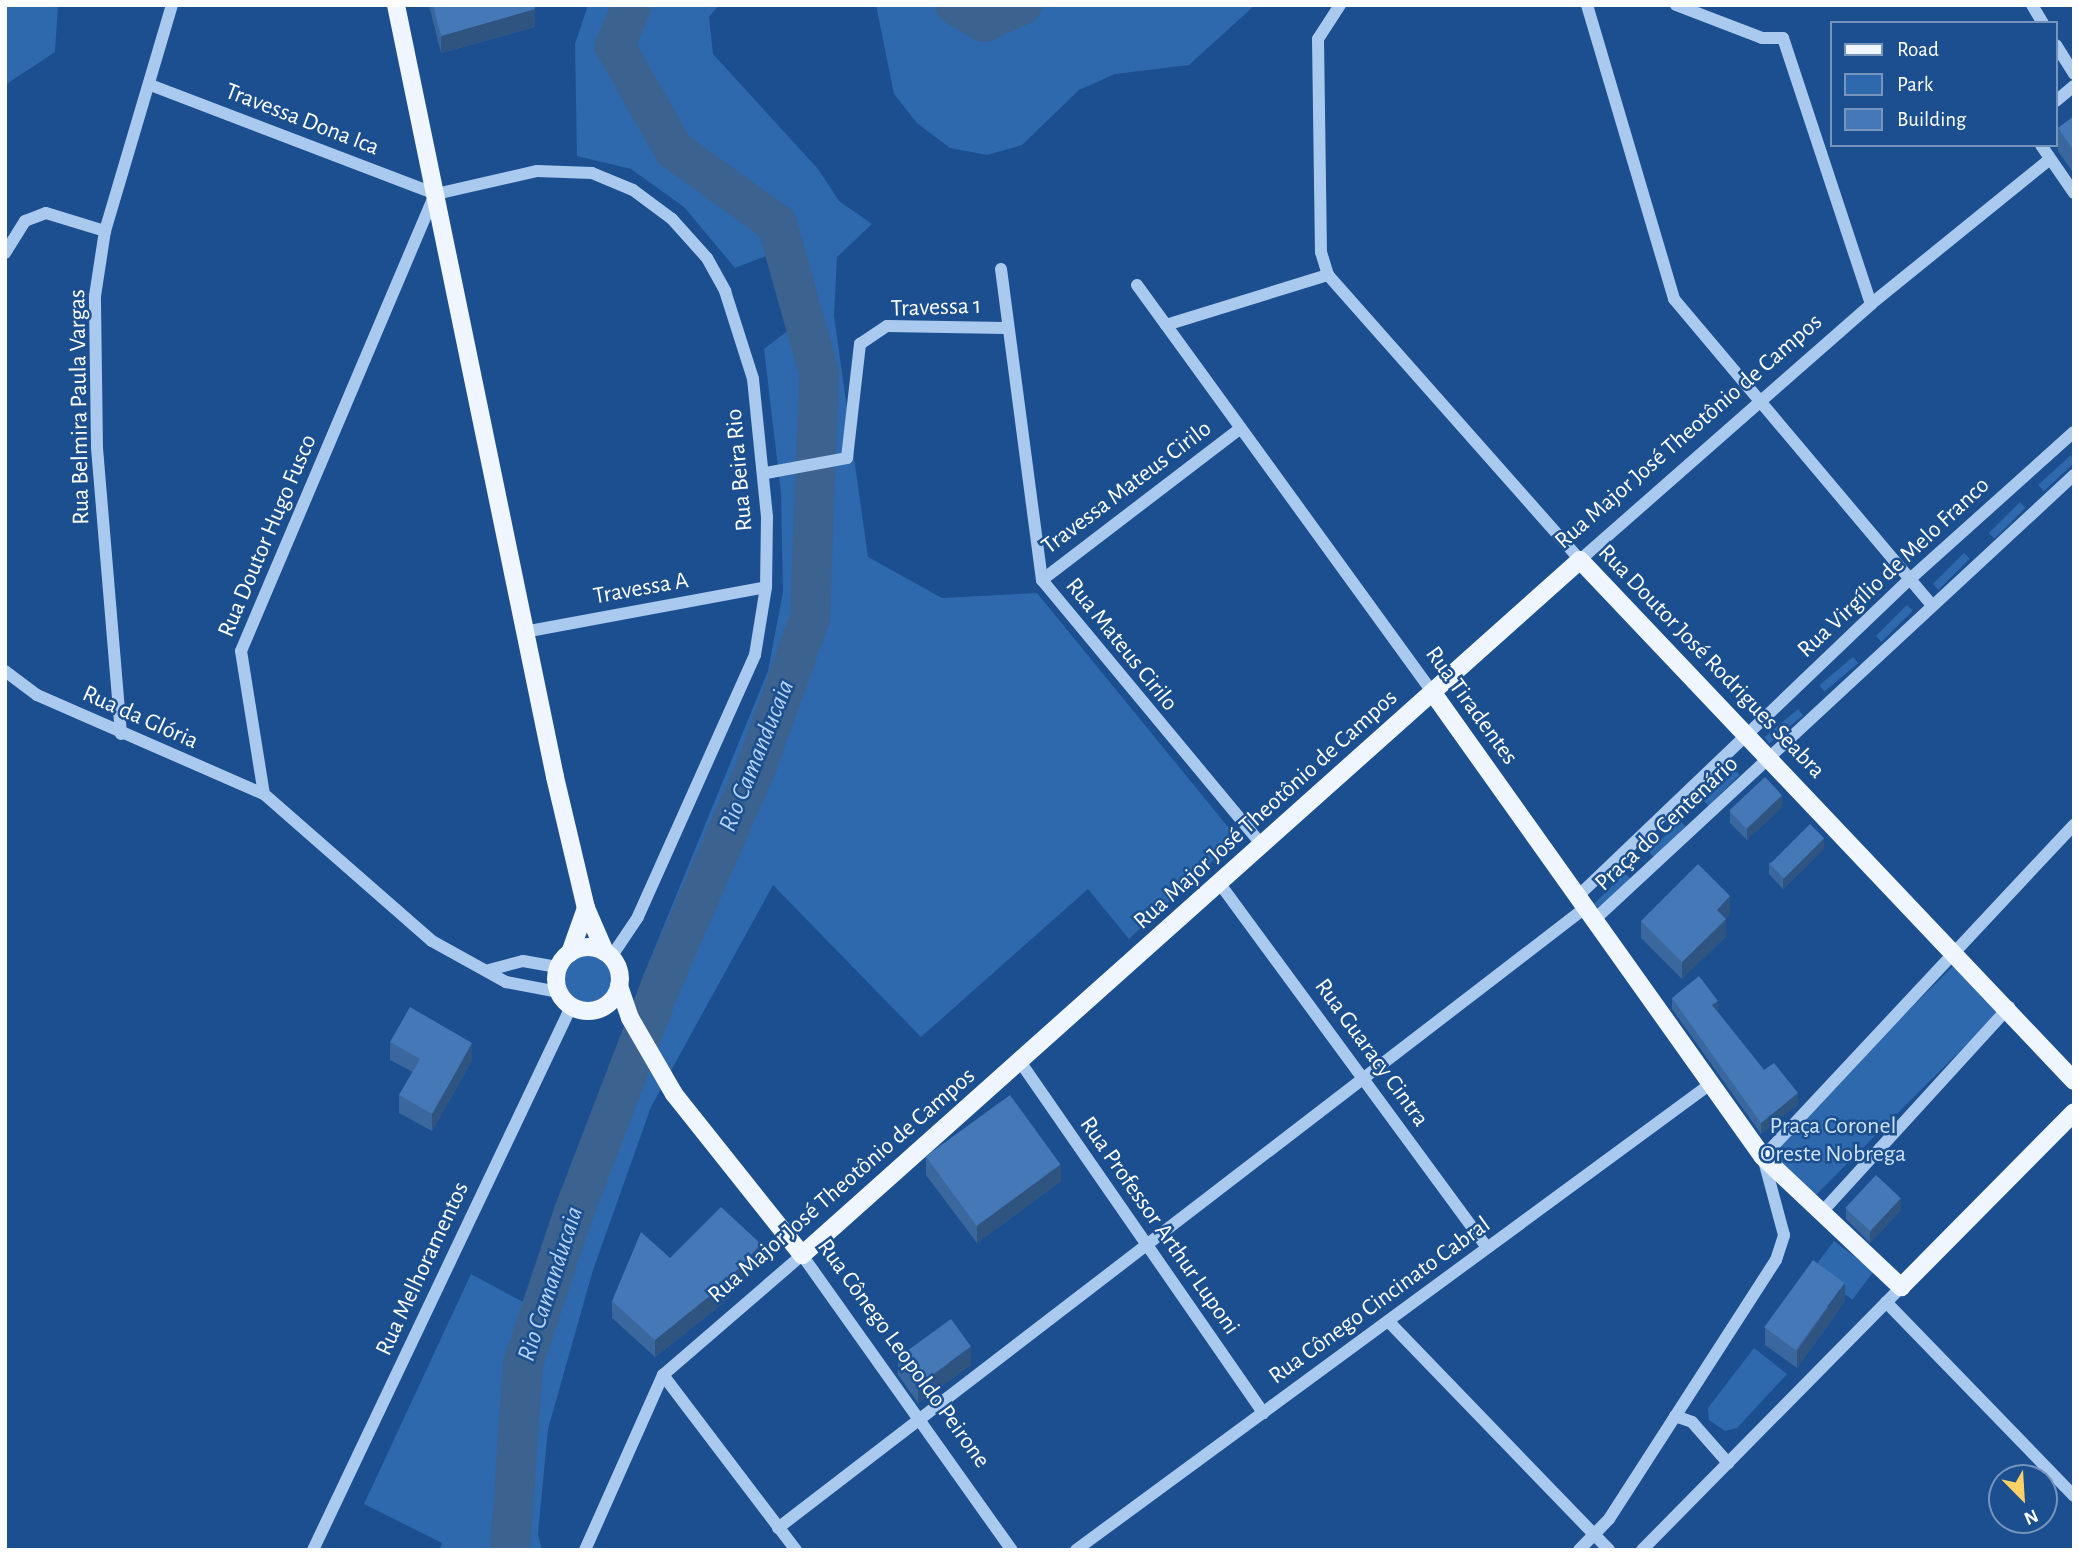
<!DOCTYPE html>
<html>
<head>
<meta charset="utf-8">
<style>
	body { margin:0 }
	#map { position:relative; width:2079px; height:1555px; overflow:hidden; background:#1b4f8f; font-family:"Alegreya Sans",sans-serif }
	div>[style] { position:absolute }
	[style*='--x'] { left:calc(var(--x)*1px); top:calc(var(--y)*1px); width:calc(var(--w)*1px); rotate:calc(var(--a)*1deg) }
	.green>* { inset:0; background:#2e69ad; transform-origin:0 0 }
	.round { border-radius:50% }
	.river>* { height:40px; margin:-20px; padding:0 20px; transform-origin:20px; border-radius:20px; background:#3c6290 }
	.minor>* { height:12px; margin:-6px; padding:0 6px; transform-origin:6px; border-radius:6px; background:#a9c9ee }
	.major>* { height:18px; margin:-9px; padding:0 9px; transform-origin:9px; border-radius:9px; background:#f0f6ff }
	.major>.ring { margin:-9px; padding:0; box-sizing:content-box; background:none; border:18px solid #f0f6ff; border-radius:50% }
	.wall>* { inset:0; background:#3a679d }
	.shaded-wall>* { inset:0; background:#305480 }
	.building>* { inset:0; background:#4478b7; transform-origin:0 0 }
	span { translate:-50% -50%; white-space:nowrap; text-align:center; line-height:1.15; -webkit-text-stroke:5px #1b4f8f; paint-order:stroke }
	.street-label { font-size:24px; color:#fff }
	.park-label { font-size:24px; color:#cfe3fa }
	.water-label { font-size:26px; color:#b5d3f5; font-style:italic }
	.frame { position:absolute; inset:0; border:7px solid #fff; pointer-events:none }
	.legend { position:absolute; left:1830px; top:21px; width:228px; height:126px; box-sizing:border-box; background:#1b4f8f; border:2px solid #7695bc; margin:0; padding:9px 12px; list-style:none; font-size:21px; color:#fff }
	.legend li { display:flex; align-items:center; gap:14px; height:35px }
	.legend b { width:35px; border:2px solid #7695bc }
	.north { position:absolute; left:1988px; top:1464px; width:70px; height:70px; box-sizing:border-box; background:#1b4f8f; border:2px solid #7695bc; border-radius:50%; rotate:156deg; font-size:19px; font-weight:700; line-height:28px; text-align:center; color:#fff }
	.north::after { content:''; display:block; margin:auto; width:24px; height:32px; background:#ffd166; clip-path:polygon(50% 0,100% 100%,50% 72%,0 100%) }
</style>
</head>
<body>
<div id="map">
	<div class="green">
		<i style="clip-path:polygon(5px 5px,58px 5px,55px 52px,5px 85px)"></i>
		<i style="clip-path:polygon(588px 5px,719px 5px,709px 17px,713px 54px,818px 169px,839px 201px,872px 224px,837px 257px,834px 316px,868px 557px,942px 598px,1037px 593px,1237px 838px,1129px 939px,1088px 889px,921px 1037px,773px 885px,651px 1107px,593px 1270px,548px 1429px,538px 1534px,542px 1550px,440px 1550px,442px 1543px,364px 1504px,471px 1274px,523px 1302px,622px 1074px,642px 979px,768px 671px,783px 592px,781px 493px,764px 349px,795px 325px,771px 254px,735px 268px,684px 207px,631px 169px,577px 156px,575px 44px)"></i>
		<i style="clip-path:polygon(876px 5px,1255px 5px,1189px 65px,1115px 74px,1079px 90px,1022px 145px,987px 155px,950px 148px,917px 123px,894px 94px)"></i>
		<i style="clip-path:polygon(2071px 455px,2074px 463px,2044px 491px,2038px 485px)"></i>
		<i style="left:2020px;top:502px;width:8px;height:44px;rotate:45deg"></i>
		<i style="left:1964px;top:553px;width:8px;height:44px;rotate:45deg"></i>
		<i style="left:1907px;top:605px;width:8px;height:44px;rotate:45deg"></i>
		<i style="left:1853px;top:657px;width:8px;height:44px;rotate:50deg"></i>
		<i style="left:1798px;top:709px;width:8px;height:44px;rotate:50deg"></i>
		<i style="left:1734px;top:769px;width:8px;height:44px;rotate:45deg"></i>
		<i style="left:1680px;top:821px;width:8px;height:44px;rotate:45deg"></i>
		<i style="left:1625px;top:873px;width:8px;height:44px;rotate:45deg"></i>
		<i class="round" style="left:561px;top:952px;width:56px;height:56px"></i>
		<i style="left:1958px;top:961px;width:65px;height:272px;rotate:45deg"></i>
		<i style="left:1834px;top:1241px;width:50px;height:36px;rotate:37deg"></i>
		<i style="clip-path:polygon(1754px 1348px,1787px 1374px,1737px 1428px,1725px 1431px,1709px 1420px,1708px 1408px)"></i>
	</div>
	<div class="river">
		<i style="--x:955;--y:5;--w:34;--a:30"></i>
		<i style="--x:984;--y:22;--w:42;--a:-24.1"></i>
		<i style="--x:510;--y:1550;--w:186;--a:-86"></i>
		<i style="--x:523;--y:1364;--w:160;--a:-71.5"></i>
		<i style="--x:574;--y:1212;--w:251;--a:-69"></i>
		<i style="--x:664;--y:978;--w:232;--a:-66.4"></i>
		<i style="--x:757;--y:765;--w:156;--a:-70.2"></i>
		<i style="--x:810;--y:618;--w:245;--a:-87.9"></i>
		<i style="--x:819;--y:373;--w:155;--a:-105.7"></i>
		<i style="--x:777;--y:224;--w:127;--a:-144.3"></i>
		<i style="--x:674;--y:150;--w:120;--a:-119.6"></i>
		<i style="--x:615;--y:46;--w:44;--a:-67.5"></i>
	</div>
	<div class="minor">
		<i style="--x:1340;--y:5;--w:40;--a:122.9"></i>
		<i style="--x:1318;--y:39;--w:213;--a:89.2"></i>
		<i style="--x:1321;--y:252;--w:24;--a:73"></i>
		<i style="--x:1328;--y:275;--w:380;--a:48.5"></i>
		<i style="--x:1580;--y:560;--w:388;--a:-41.3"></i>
		<i style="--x:1871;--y:304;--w:230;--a:-39"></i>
		<i style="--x:1587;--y:5;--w:307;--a:73.5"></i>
		<i style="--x:1674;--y:299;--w:400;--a:49.9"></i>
		<i style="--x:1676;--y:5;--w:92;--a:21"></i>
		<i style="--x:1762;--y:38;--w:21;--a:0"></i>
		<i style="--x:1783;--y:38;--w:280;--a:71.7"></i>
		<i style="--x:2032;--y:5;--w:21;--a:59"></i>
		<i style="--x:2056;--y:45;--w:34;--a:58"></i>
		<i style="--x:153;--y:86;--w:303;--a:20.9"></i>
		<i style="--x:2056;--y:101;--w:23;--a:-40"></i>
		<i style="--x:2041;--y:145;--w:58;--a:55.5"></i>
		<i style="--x:435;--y:194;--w:496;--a:113"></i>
		<i style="--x:241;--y:651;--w:145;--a:80.9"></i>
		<i style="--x:264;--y:794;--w:223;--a:41.2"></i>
		<i style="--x:432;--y:941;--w:85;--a:29"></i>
		<i style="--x:506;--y:982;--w:54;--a:10.7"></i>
		<i style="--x:436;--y:194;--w:104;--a:-12.8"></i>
		<i style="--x:537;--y:171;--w:55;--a:2.1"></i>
		<i style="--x:592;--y:173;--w:44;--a:22.5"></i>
		<i style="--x:633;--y:190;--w:49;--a:36.6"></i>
		<i style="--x:672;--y:219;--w:52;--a:48.1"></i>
		<i style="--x:707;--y:258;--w:38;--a:61"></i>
		<i style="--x:725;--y:291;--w:92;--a:72.3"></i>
		<i style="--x:753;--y:379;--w:139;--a:84.2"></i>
		<i style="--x:767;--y:517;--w:70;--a:90.8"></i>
		<i style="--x:766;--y:587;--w:69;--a:99.2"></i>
		<i style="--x:755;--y:655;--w:287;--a:114.1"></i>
		<i style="--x:638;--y:917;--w:48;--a:124"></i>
		<i style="--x:5;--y:253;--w:38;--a:-58"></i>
		<i style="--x:25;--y:221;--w:22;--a:-21"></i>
		<i style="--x:46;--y:213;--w:62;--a:17"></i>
		<i style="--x:1001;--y:269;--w:314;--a:82.5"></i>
		<i style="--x:1042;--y:580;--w:346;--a:50.3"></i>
		<i style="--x:1137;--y:285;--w:504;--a:54.04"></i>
		<i style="--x:1166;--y:325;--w:170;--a:-17.2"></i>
		<i style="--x:766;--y:473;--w:82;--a:-10.5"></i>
		<i style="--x:847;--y:458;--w:115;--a:-83.5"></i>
		<i style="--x:860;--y:344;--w:32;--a:-34"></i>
		<i style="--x:887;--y:326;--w:118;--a:1"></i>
		<i style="--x:1042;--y:580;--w:247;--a:-37.4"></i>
		<i style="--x:524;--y:632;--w:246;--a:-10.5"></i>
		<i style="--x:5;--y:671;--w:40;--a:37"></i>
		<i style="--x:37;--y:695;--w:248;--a:23.6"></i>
		<i style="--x:121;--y:734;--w:288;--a:-94.8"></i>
		<i style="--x:97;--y:447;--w:151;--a:-90.8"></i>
		<i style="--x:95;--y:296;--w:66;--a:-81.3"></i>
		<i style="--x:105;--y:231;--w:236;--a:-73.5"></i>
		<i style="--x:1220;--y:884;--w:451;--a:53.7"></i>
		<i style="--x:1577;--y:897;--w:460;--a:-43.7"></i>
		<i style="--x:1910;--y:579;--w:220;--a:-41.9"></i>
		<i style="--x:1594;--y:920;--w:655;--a:-42.83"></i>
		<i style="--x:489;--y:970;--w:35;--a:-15"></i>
		<i style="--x:523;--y:961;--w:36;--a:10"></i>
		<i style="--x:1021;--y:1063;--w:426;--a:55.3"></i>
		<i style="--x:1821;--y:1213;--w:279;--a:-47.6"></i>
		<i style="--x:1886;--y:1302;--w:270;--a:45.9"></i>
		<i style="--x:1389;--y:1322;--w:317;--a:46"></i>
		<i style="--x:663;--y:1375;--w:220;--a:52.8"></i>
		<i style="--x:1675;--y:1416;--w:18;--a:19"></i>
		<i style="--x:1692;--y:1422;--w:55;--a:48.7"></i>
		<i style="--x:778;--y:1528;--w:1018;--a:-37.53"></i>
		<i style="--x:313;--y:1550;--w:601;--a:-64.59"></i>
		<i style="--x:585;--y:1550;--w:192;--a:-66"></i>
		<i style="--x:663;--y:1375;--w:184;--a:-40.8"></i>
		<i style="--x:802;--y:1255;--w:362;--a:54.6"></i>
		<i style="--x:1076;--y:1550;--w:785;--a:-36.3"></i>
		<i style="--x:1579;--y:1550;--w:43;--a:-45.9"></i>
		<i style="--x:1609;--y:1519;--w:308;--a:-57.2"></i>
		<i style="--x:1776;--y:1260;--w:26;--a:-72"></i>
		<i style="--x:1784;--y:1235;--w:81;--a:-105.1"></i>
		<i style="--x:1763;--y:1157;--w:455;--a:-46.9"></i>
		<i style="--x:1642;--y:1550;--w:369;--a:-45.4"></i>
	</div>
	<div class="major">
		<i style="--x:396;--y:5;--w:788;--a:78.36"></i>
		<i style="--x:555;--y:777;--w:135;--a:76.7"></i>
		<i style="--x:586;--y:908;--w:48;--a:66.6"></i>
		<i style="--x:1433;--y:693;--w:569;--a:54.58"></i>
		<i style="--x:1763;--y:1157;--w:190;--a:43.3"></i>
		<i style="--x:1901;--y:1287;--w:246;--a:-45.3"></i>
		<i class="ring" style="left:556px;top:947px;width:46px;height:46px"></i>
		<i style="--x:570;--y:953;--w:48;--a:-70.4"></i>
		<i style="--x:619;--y:986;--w:34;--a:71"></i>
		<i style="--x:630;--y:1018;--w:88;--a:59.9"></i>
		<i style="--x:674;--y:1094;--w:206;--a:51.5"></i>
		<i style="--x:802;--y:1255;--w:1043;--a:-41.77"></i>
		<i style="--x:1580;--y:560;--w:718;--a:46.52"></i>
	</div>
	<div class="wall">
		<i style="clip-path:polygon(429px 5px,534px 5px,535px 27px,441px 53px)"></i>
		<i style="clip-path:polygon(2074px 116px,2074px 174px,2058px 151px,2058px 128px)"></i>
		<i style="clip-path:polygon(1782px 807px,1747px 840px,1730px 823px,1730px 811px)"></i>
		<i style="clip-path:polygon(1824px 849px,1783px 889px,1769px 874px,1769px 863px)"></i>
		<i style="clip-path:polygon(1730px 914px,1725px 918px,1726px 936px,1682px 979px,1641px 938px,1641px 921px)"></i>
		<i style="clip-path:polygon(1672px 998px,1718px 1012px,1764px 1070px,1798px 1104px,1761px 1134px,1672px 1009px)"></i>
		<i style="clip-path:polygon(390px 1042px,472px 1060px,432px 1131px,399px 1113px,399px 1095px,413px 1072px,390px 1060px)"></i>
		<i style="clip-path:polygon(926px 1157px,1061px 1181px,977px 1243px,926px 1175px)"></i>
		<i style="clip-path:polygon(1846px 1208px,1901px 1210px,1870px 1243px,1846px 1219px)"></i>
		<i style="clip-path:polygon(670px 1258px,761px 1262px,722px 1304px,655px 1357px,612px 1318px,612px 1301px)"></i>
		<i style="clip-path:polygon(1845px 1301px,1797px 1368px,1765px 1345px,1765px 1328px)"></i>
		<i style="clip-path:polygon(898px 1357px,971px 1365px,918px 1403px,898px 1375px)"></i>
	</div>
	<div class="shaded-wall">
		<i style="clip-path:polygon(535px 9px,535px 27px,441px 53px,441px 36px)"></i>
		<i style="clip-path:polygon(1782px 795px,1782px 807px,1747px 840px,1747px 829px)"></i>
		<i style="clip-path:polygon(1824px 838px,1824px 849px,1783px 889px,1783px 877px)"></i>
		<i style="clip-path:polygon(1730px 896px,1730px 914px,1717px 927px,1717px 910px)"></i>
		<i style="clip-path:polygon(1726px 919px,1726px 936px,1682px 979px,1682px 962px)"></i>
		<i style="clip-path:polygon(1718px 1001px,1718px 1012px,1712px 1005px)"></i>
		<i style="clip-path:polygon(472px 1043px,472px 1060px,432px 1131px,432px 1114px)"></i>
		<i style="clip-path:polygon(1798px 1093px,1798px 1104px,1761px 1134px,1761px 1123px)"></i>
		<i style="clip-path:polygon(1061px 1164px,1061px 1181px,977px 1243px,977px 1226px)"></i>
		<i style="clip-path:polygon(1901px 1198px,1901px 1210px,1870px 1243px,1870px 1231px)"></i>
		<i style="clip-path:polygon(761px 1244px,761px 1262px,722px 1304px,655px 1357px,655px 1340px)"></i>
		<i style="clip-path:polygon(1845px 1283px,1845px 1301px,1797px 1368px,1797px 1351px)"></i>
		<i style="clip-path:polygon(971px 1347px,971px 1365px,918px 1403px,918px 1386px)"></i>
	</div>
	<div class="building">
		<i style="clip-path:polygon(433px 5px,534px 5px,535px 9px,441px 36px)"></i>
		<i style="clip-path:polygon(2074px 116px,2074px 151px,2058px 128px)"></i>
		<i style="left:1765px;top:777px;width:25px;height:49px;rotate:47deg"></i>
		<i style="left:1810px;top:824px;width:20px;height:57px;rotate:45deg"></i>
		<i style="clip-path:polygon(1698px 864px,1730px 896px,1717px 910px,1726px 919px,1682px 962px,1641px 921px)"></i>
		<i style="clip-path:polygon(1699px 976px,1718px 1001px,1712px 1005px,1764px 1070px,1774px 1063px,1798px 1093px,1761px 1123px,1672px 998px)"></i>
		<i style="clip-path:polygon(410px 1007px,472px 1043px,432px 1114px,399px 1095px,420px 1059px,390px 1042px)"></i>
		<i style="left:1010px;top:1095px;width:86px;height:104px;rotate:54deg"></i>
		<i style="left:1876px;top:1175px;width:34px;height:45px;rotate:43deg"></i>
		<i style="clip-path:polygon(721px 1207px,761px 1244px,722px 1286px,655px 1340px,612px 1301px,641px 1232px,670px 1258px)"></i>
		<i style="left:1813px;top:1260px;width:39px;height:83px;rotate:36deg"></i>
		<i style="left:951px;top:1319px;width:34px;height:65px;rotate:54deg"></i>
	</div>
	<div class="street-label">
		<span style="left:302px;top:120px;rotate:21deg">Travessa Dona Ica</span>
		<span style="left:936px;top:308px;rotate:-2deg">Travessa 1</span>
		<span style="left:80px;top:407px;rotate:-91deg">Rua Belmira Paula Vargas</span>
		<span style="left:1689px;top:432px;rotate:-41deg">Rua Major José Theotônio de Campos</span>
		<span style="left:740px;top:470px;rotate:-95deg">Rua Beira Rio</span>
		<span style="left:1127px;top:488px;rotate:-37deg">Travessa Mateus Cirilo</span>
		<span style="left:268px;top:536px;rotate:-67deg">Rua Doutor Hugo Fusco</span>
		<span style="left:1894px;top:568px;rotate:-43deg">Rua Virgílio de Melo Franco</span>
		<span style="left:641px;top:589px;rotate:-10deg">Travessa A</span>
		<span style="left:1121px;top:645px;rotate:51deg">Rua Mateus Cirilo</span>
		<span style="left:1711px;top:662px;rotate:46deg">Rua Doutor José Rodrigues Seabra</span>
		<span style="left:1471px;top:706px;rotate:54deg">Rua Tiradentes</span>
		<span style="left:140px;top:718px;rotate:24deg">Rua da Glória</span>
		<span style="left:1266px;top:810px;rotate:-42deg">Rua Major José Theotônio de Campos</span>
		<span style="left:1667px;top:824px;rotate:-43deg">Praça do Centenário</span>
		<span style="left:1371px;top:1053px;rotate:54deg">Rua Guaracy Cintra</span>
		<span style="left:842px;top:1186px;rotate:-41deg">Rua Major José Theotônio de Campos</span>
		<span style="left:1159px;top:1226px;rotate:55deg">Rua Professor Arthur Luponi</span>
		<span style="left:423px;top:1269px;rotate:-65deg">Rua Melhoramentos</span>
		<span style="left:1380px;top:1301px;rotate:-36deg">Rua Cônego Cincinato Cabral</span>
		<span style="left:903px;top:1354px;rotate:54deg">Rua Cônego Leopoldo Peirone</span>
	</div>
	<div class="park-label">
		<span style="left:1833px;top:1141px">Praça Coronel<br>Oreste Nobrega</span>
	</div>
	<div class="water-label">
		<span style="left:757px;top:756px;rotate:-68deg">Rio Camanducaia</span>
		<span style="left:551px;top:1284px;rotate:-72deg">Rio Camanducaia</span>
	</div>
	<div class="frame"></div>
	<ul class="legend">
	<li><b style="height:9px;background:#f0f6ff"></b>Road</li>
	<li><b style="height:19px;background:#2e69ad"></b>Park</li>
	<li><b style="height:19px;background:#4478b7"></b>Building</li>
	</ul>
	<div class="north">N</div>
</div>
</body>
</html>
